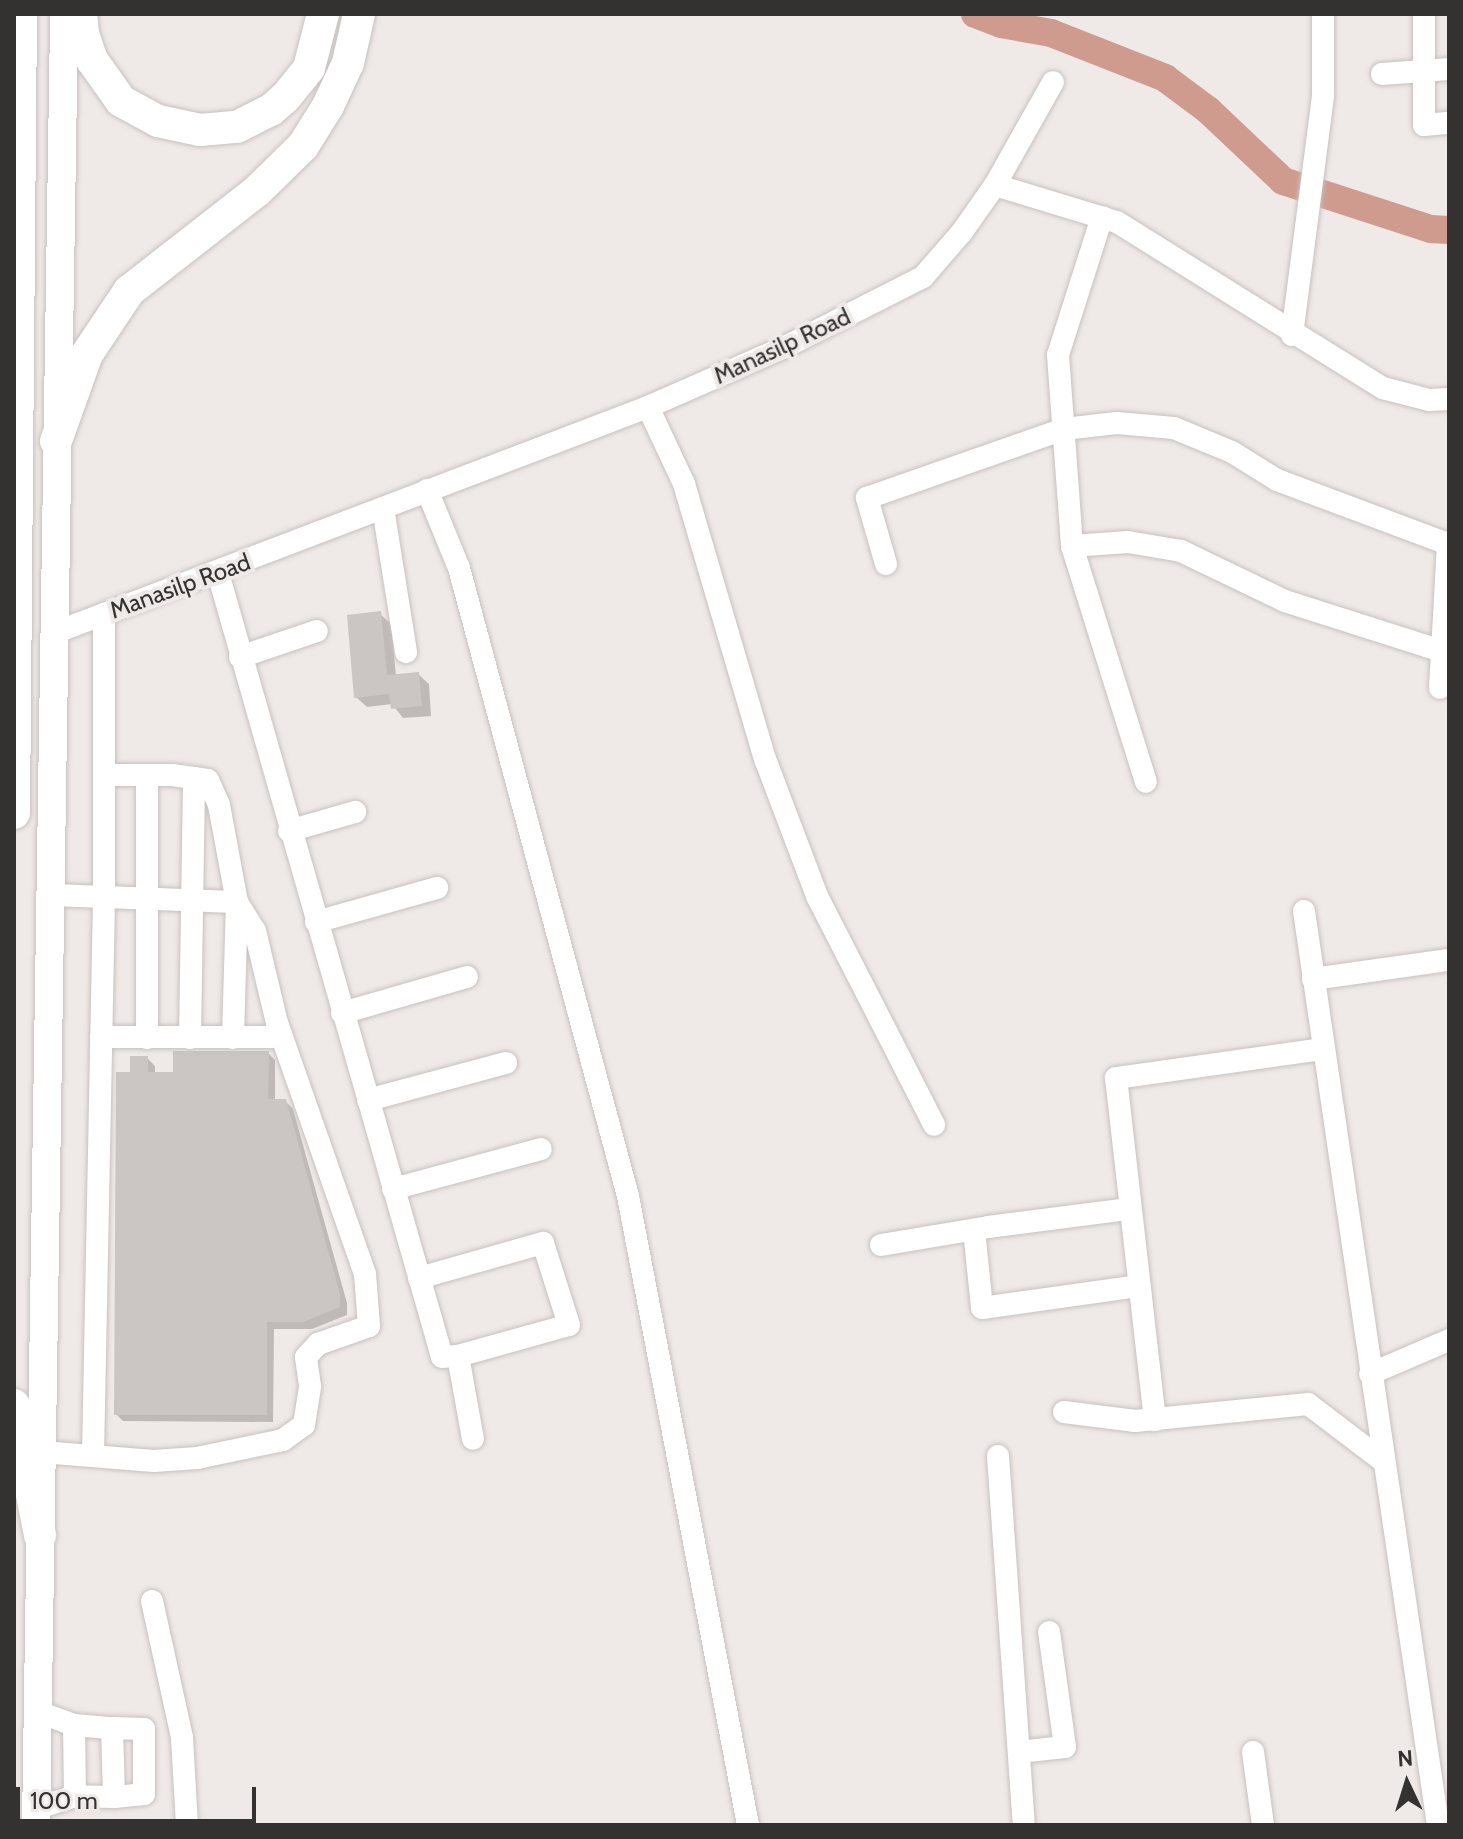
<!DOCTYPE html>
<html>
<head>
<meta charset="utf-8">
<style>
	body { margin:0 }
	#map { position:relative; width:1463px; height:1839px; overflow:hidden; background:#efe9e7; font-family:Cabin,sans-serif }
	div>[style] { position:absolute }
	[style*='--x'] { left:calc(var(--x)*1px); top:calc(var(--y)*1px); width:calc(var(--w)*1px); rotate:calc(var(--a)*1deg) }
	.shadow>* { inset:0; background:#0003 }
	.river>* { height:28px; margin:-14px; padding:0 14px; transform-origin:14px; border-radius:14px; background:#d09b8f }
	.building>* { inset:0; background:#cbc5c3 }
	.roads { filter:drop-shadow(0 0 2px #c7c1bf) drop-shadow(0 0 2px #c7c1bf) }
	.minor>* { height:22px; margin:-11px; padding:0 11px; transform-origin:11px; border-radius:11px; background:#fff }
	.major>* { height:28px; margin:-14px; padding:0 14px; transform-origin:14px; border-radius:14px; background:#fff }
	.highway>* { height:32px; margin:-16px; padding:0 16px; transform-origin:16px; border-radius:16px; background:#fff }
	span { translate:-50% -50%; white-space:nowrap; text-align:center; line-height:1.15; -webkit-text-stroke:8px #efe9e7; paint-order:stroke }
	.street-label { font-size:24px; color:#343231 }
	.frame { position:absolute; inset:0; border:16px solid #343231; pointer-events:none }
	.north { position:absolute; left:1367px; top:1743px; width:80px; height:80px; -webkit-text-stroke:6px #efe9e7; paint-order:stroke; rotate:356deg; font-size:22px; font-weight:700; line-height:32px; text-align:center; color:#343231 }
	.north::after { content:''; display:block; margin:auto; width:28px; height:36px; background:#343231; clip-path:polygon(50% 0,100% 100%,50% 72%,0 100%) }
	.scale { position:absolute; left:16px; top:1787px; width:240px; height:36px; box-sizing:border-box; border:4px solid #343231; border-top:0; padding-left:10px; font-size:24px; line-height:28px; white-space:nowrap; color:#343231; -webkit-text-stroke:6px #efe9e7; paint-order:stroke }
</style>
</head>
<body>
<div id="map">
	<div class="shadow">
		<i style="clip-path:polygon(380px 614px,391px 624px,396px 676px,418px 674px,429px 684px,431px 716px,403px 718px,392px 704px,367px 707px,356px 697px)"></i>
		<i style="clip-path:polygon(268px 1053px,275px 1060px,275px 1101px,285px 1101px,293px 1109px,347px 1303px,347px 1315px,312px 1329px,274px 1329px,273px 1422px,123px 1421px,116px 1414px,131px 1074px,147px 1058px,155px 1066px,155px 1074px,175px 1074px)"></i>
	</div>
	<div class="river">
		<i style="--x:975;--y:14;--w:28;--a:21"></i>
		<i style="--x:1001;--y:24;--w:51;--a:10.2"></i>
		<i style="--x:1051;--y:33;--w:123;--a:21.5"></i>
		<i style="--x:1165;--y:78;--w:54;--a:36.7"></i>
		<i style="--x:1208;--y:110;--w:103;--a:43.4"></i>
		<i style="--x:1283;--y:181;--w:156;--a:18"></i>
		<i style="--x:1431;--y:229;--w:18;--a:3"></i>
	</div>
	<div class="building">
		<i style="clip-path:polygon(381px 611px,387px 675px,419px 672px,422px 706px,391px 709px,389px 694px,354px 698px,347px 615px)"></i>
		<i style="clip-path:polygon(173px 1051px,269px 1051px,268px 1099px,286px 1099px,340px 1294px,340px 1307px,303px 1322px,267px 1322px,267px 1415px,114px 1415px,116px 1072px,130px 1072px,130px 1056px,148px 1056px,148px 1072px,173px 1072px)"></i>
	</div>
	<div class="roads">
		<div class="minor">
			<i style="--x:1424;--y:14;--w:111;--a:90"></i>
			<i style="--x:1424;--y:125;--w:25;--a:-5"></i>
			<i style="--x:1382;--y:74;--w:67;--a:-4.3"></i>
			<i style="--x:995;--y:185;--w:118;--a:-60.6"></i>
			<i style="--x:1102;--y:217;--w:145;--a:107.7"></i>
			<i style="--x:1058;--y:355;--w:192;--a:85.8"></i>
			<i style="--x:1072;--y:546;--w:247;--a:72.6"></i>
			<i style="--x:1292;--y:335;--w:241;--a:-82.6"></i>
			<i style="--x:1323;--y:96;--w:82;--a:-90"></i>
			<i style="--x:648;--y:407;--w:85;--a:64.9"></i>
			<i style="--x:684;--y:484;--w:287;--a:73.6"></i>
			<i style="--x:765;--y:759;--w:147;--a:69.2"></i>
			<i style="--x:817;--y:896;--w:257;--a:62.9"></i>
			<i style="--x:427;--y:490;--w:84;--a:67.7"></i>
			<i style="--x:459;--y:568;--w:650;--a:74.94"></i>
			<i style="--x:628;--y:1196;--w:640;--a:79.2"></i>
			<i style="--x:383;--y:508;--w:146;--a:80.9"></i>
			<i style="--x:1072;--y:546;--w:56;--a:-4.1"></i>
			<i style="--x:1128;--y:542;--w:54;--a:9.6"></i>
			<i style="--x:1181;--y:551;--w:115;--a:25.7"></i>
			<i style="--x:1285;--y:601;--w:165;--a:17.7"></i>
			<i style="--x:886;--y:564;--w:69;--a:-106.1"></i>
			<i style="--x:867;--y:498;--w:209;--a:-19.3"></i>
			<i style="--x:1064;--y:429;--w:53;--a:-6.5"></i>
			<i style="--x:1117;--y:423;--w:57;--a:5"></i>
			<i style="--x:1174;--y:428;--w:63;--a:22.5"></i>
			<i style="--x:1232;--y:452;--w:53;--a:31.9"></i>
			<i style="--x:1277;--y:480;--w:183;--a:20.5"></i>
			<i style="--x:1448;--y:544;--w:144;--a:93.2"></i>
			<i style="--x:218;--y:573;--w:815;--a:74.05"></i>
			<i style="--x:442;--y:1357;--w:16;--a:-4"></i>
			<i style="--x:458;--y:1356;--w:84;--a:79.8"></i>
			<i style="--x:54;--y:633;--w:636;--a:-20.83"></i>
			<i style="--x:648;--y:407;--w:150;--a:-23.7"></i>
			<i style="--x:785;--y:347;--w:155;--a:-26.9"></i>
			<i style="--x:923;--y:277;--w:60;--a:-49.1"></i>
			<i style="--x:962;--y:232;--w:57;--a:-54.9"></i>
			<i style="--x:995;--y:185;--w:127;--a:16.9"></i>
			<i style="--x:1117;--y:222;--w:314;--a:32"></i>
			<i style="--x:1383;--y:388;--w:48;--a:14.6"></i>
			<i style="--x:1429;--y:400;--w:20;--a:-3"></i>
			<i style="--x:240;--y:657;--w:81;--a:-18.7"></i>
			<i style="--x:104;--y:775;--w:68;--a:0"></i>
			<i style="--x:172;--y:775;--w:36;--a:8"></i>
			<i style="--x:208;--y:780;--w:27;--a:66"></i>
			<i style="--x:219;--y:805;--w:99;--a:79.5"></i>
			<i style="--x:237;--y:902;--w:136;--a:91.7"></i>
			<i style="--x:147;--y:776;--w:262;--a:90"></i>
			<i style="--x:289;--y:831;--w:69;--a:-16.1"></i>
			<i style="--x:1304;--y:911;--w:924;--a:81.66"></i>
			<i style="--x:316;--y:922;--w:126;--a:-15.7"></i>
			<i style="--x:1313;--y:979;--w:137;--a:-8"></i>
			<i style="--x:342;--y:1013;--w:130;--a:-16.1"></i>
			<i style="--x:101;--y:1037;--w:181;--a:0"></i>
			<i style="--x:190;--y:1038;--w:260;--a:-89.1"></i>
			<i style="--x:368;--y:1100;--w:143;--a:-15"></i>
			<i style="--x:393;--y:1189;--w:153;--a:-15.1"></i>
			<i style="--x:974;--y:1230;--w:78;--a:84.1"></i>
			<i style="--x:982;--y:1308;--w:159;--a:-8"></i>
			<i style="--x:881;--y:1245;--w:109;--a:-9.5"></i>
			<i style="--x:988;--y:1227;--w:142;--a:-7.3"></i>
			<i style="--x:419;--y:1278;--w:129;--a:-15.8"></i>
			<i style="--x:543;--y:1243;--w:86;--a:72.4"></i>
			<i style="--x:569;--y:1325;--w:115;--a:164.4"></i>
			<i style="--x:1370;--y:1374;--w:86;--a:-23.3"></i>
			<i style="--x:1064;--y:1412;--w:72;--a:7.2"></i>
			<i style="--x:1135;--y:1421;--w:174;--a:-5.6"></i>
			<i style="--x:1308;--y:1404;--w:94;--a:37.2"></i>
			<i style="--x:1155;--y:1420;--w:344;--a:-96.5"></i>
			<i style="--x:1116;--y:1078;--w:209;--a:-8"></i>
			<i style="--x:42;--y:1452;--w:112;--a:4.6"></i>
			<i style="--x:154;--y:1461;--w:43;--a:-4"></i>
			<i style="--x:197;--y:1458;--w:88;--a:-11.8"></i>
			<i style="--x:283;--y:1440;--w:26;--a:-36"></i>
			<i style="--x:304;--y:1425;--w:39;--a:-81"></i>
			<i style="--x:310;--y:1386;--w:29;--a:-98"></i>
			<i style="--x:306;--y:1357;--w:18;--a:-47"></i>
			<i style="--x:318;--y:1344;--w:54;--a:-19.4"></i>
			<i style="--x:369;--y:1326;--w:52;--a:-94.4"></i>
			<i style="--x:365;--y:1274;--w:266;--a:-109.3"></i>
			<i style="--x:277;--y:1023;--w:95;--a:-103.4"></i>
			<i style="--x:255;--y:931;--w:34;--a:-122"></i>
			<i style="--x:237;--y:902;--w:186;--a:-177.8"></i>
			<i style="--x:93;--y:1456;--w:560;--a:-88.87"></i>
			<i style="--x:104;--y:896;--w:282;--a:-90"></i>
			<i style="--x:998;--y:1456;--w:370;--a:86"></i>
			<i style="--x:152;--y:1601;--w:140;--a:77.6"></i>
			<i style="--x:182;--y:1738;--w:87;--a:86.7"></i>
			<i style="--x:36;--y:1711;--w:40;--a:20.2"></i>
			<i style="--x:74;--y:1725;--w:38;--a:5"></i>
			<i style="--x:112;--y:1728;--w:69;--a:88.3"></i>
			<i style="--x:114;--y:1797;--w:39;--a:-179"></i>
			<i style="--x:75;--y:1796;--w:40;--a:162"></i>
			<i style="--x:74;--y:1725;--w:71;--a:89.2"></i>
			<i style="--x:112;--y:1728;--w:32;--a:2"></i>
			<i style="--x:144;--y:1729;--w:65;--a:90"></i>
			<i style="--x:144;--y:1794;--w:30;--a:174"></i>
			<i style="--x:1019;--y:1752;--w:46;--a:-6.2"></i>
			<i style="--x:1065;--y:1747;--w:116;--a:-97.9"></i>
			<i style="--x:1253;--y:1752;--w:74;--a:82.2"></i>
		</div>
		<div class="major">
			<i style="--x:36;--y:1825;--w:1811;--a:-89.11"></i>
		</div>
		<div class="highway">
			<i style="--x:81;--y:14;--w:20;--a:84"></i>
			<i style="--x:83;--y:34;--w:28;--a:71"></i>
			<i style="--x:92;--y:60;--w:50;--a:54.7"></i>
			<i style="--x:121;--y:101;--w:42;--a:28.4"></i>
			<i style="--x:158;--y:121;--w:43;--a:12.1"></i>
			<i style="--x:200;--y:130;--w:37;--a:-5"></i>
			<i style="--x:237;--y:127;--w:38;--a:-27"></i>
			<i style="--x:271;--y:110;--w:18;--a:-41"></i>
			<i style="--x:285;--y:98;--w:38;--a:-51"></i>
			<i style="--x:309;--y:68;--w:56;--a:-75.5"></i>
			<i style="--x:56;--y:441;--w:92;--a:-70.4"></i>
			<i style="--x:87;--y:354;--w:76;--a:-56.3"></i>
			<i style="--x:129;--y:291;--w:162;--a:-38"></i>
			<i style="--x:257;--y:191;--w:64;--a:-44.4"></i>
			<i style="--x:303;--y:146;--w:47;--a:-58"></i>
			<i style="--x:328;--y:106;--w:47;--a:-65.1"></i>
			<i style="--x:348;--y:63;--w:50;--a:-77.3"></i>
			<i style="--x:14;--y:813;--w:799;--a:-89.5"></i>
			<i style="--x:14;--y:1405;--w:133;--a:78.7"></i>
		</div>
	</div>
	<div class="street-label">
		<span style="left:782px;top:346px;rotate:-25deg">Manasilp Road</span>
		<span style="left:180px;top:586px;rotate:-20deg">Manasilp Road</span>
	</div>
	<div class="frame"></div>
	<div class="north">N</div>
	<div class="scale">100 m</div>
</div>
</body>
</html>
